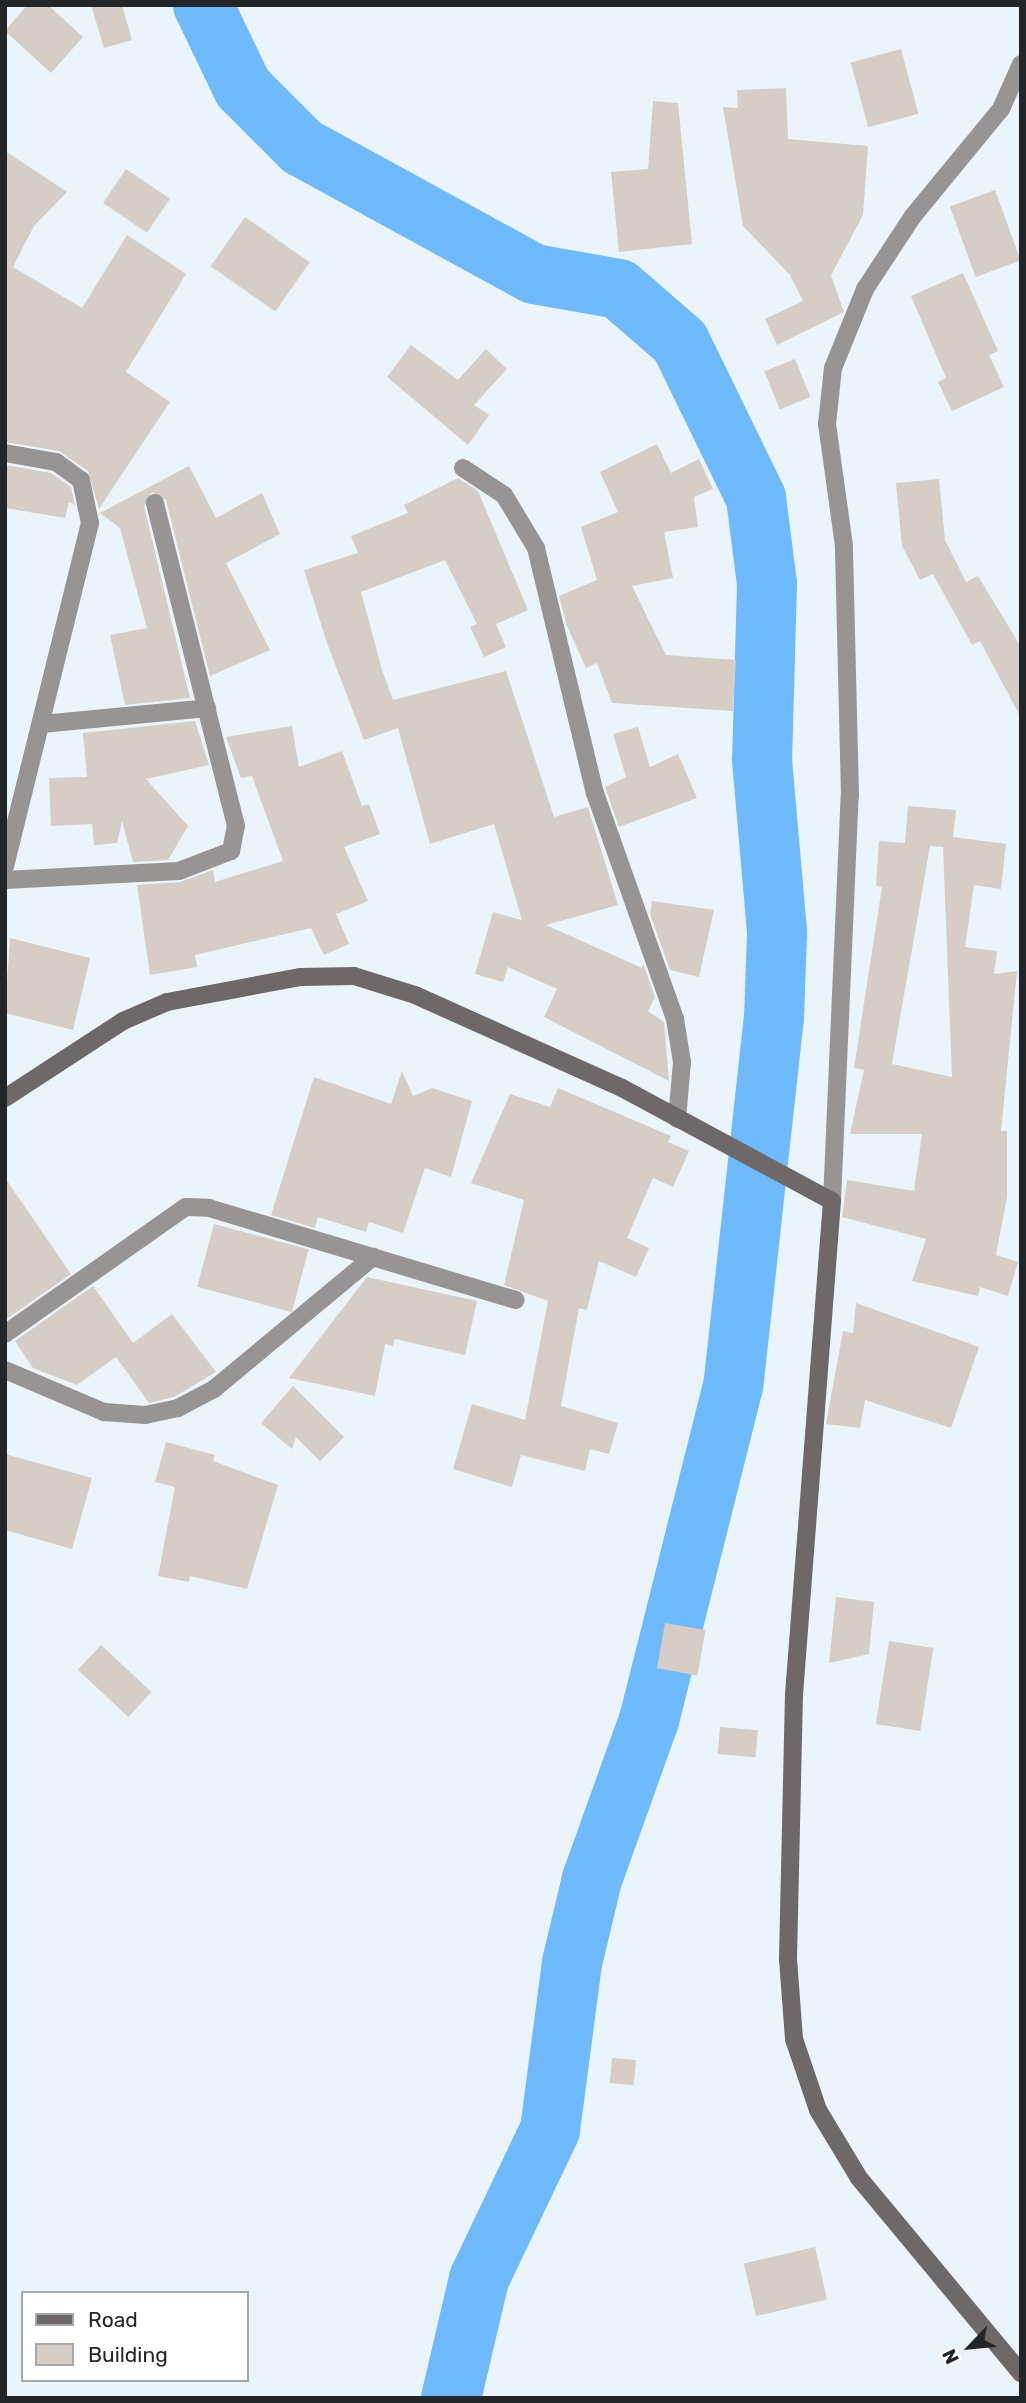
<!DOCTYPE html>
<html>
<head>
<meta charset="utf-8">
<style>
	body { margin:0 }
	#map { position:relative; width:1026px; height:2403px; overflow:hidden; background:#ecf4fb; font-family:Rubik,sans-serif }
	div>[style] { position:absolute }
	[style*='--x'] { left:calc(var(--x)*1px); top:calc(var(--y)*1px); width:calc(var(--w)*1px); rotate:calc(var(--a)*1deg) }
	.river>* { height:60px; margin:-30px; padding:0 30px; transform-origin:30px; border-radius:30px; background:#6ebafd }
	.building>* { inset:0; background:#d5cdc6; transform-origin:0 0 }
	.minor>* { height:18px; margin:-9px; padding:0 9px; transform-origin:9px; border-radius:9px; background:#999494 }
	.secondary>* { height:18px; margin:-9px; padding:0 9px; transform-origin:9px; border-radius:9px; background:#6f6868 }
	span { translate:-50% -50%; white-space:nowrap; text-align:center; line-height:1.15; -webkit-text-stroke:7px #fff; paint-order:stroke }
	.frame { position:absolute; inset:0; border:7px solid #232629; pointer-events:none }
	.legend { position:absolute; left:21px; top:2291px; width:228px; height:91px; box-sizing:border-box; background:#fff; border:2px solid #a7a8a9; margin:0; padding:9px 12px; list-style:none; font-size:21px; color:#232629 }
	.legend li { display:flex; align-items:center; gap:14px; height:35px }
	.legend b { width:35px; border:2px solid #a7a8a9 }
	.north { position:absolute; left:935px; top:2312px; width:70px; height:70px; -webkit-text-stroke:5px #fff; paint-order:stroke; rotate:244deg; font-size:19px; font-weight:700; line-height:28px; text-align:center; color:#232629 }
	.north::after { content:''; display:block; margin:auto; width:24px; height:32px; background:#232629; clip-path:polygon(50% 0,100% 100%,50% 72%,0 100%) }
</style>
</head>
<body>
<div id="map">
	<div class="river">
		<i style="--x:203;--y:5;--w:92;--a:64.3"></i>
		<i style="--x:243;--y:88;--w:83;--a:45"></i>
		<i style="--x:302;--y:147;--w:264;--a:28.7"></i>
		<i style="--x:534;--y:274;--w:86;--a:10"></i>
		<i style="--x:619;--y:289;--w:81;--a:41"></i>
		<i style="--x:680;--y:342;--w:174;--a:64"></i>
		<i style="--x:756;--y:498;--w:87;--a:82.7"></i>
		<i style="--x:767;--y:584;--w:176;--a:91.6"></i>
		<i style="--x:762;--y:760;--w:174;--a:85"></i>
		<i style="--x:777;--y:933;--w:84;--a:92"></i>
		<i style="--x:774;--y:1017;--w:371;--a:96.3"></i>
		<i style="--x:733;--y:1386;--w:344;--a:104.1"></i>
		<i style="--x:649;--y:1720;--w:169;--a:109.7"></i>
		<i style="--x:592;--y:1879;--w:86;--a:103.4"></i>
		<i style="--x:572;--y:1963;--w:168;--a:97.5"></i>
		<i style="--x:550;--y:2130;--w:165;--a:115.5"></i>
		<i style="--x:479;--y:2279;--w:122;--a:103.2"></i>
	</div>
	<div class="building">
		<i style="clip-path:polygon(27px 5px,48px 5px,83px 37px,51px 73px,5px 31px)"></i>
		<i style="clip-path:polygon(91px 5px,122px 5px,132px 40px,104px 48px)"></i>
		<i style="left:901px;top:49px;width:67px;height:52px;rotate:75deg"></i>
		<i style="clip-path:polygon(786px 88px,788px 139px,868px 146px,863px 215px,831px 275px,844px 312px,777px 345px,765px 319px,803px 301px,790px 275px,743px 226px,723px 107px,738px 108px,737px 90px)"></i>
		<i style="clip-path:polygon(653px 101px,678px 103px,692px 244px,619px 252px,611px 172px,648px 169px)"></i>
		<i style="clip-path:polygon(5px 151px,67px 192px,34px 226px,13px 267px,82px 308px,127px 235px,186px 274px,126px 372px,170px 402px,99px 509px,88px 471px,59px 451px,5px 442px)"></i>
		<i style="left:126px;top:169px;width:53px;height:41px;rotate:34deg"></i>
		<i style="left:995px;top:190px;width:75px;height:48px;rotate:70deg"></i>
		<i style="left:245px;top:217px;width:79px;height:60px;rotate:35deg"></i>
		<i style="clip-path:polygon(963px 273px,998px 351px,989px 355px,1004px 387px,952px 411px,938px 382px,946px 378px,911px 296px)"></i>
		<i style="clip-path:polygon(411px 345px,458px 380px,486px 349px,507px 369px,474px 405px,489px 415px,468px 445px,387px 377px)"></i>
		<i style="left:795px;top:359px;width:41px;height:33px;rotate:68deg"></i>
		<i style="clip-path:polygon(657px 444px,671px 473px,699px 459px,713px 489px,694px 497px,698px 527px,664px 532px,673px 578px,632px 586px,666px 655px,736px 660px,733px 711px,612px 703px,597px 663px,586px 668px,567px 626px,559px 596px,597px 580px,581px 527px,618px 512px,600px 472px)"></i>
		<i style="clip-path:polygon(5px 465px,51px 473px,71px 487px,75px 505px,69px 502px,65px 518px,5px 508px)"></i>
		<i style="clip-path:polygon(189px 466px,216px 518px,262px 493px,280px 534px,226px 563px,270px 650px,210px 676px,166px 500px,152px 492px,144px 506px,190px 698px,125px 705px,110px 635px,147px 628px,120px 528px,100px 513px)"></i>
		<i style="clip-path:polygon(458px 478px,478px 491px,528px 610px,496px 624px,506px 647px,484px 657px,470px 627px,477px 624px,445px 560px,361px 592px,382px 670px,393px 700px,506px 671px,554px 817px,588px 807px,618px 905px,546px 925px,642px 968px,643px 963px,655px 997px,648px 1011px,664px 1022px,669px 1081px,544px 1017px,557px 989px,508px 967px,503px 982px,475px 974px,493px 912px,522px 920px,494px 824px,430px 844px,398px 728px,364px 740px,327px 643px,304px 570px,358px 553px,351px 536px,408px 513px,404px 505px)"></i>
		<i style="clip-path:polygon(939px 479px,945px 540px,966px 582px,978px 576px,1021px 647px,1021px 718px,980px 641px,972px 645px,933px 574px,920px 580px,902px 546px,896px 483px)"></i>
		<i style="clip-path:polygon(195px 721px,209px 765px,146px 779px,188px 826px,168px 860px,133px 862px,122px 821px,117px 843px,94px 845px,92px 824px,51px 826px,49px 778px,87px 777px,83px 733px)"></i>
		<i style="clip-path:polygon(292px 726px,299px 767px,342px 751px,362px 806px,369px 804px,380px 834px,344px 847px,368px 901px,336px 914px,349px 944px,324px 955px,311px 928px,195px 955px,197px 967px,150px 975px,137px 885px,180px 882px,213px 870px,215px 882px,283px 861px,252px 776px,241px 778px,226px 737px)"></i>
		<i style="clip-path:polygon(638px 727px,650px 767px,678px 754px,697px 798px,619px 827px,605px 787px,626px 777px,613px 734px)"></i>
		<i style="clip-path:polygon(evenodd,908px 806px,956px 810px,953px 837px,1006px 844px,1001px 889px,974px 885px,965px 947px,997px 951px,994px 974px,1017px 971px,1001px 1131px,1007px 1131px,1007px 1197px,996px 1255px,1018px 1262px,1008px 1296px,980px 1287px,978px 1296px,912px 1281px,926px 1239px,842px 1217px,847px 1180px,914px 1191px,922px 1134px,850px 1134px,864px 1070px,854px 1068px,882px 887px,876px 886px,879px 841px,905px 843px,908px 806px,930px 846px,943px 847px,952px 1077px,892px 1064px,930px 846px)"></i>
		<i style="clip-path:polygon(652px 901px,714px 910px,699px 977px,670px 970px,650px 914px)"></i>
		<i style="clip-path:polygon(10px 938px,90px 958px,73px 1030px,5px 1013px)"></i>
		<i style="clip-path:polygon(402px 1071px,413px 1096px,432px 1088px,472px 1101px,451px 1177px,425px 1168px,403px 1233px,369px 1222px,366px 1232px,318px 1217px,315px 1228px,271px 1215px,314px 1077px,391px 1104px)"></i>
		<i style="clip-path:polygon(558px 1088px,671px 1136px,668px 1142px,689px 1151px,673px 1187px,653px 1178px,627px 1238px,649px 1248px,636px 1277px,599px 1261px,587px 1310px,579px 1308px,561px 1406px,618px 1423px,609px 1454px,590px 1449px,585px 1471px,521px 1455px,512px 1487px,453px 1469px,472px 1404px,525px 1420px,548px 1301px,504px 1285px,524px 1200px,471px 1183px,510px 1094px,550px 1107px)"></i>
		<i style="clip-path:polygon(5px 1178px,71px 1274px,5px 1320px)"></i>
		<i style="left:214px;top:1224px;width:98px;height:65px;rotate:15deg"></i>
		<i style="clip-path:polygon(367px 1277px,477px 1301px,465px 1355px,395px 1339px,393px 1346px,385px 1344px,375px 1396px,289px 1378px)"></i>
		<i style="clip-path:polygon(93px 1286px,133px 1343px,172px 1314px,216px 1372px,174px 1397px,149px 1403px,116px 1357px,77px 1385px,33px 1368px,15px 1341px)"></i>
		<i style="clip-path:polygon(856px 1303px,979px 1347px,951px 1428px,865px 1400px,860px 1428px,826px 1424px,843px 1331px,853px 1333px)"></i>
		<i style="clip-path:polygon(293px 1386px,344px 1437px,320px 1461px,296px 1437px,292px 1449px,261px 1423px)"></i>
		<i style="clip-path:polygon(166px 1442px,215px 1455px,213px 1461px,278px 1485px,247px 1589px,190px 1576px,189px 1582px,158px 1576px,175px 1487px,155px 1482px)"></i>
		<i style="clip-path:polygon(5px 1454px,92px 1478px,72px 1549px,5px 1530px)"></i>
		<i style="clip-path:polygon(836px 1597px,874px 1602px,869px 1654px,829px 1663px)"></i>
		<i style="left:665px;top:1623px;width:41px;height:46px;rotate:10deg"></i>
		<i style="left:889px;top:1641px;width:45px;height:84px;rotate:9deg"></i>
		<i style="left:101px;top:1645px;width:69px;height:34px;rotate:43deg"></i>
		<i style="left:720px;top:1727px;width:38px;height:27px;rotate:5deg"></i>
		<i style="left:612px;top:2058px;width:24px;height:25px;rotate:5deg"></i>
		<i style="left:815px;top:2247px;width:54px;height:73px;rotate:77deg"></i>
	</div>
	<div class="minor">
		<i style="--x:5;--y:453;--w:52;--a:10"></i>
		<i style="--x:56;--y:462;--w:31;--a:36"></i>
		<i style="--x:81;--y:480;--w:44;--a:78.2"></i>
		<i style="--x:90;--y:523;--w:354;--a:103.9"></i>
		<i style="--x:463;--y:468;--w:49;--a:33.4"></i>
		<i style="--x:504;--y:495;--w:62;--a:58.9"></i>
		<i style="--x:536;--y:548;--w:252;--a:76.5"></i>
		<i style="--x:595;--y:793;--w:240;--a:70.5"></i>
		<i style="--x:675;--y:1019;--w:44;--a:80.8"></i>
		<i style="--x:682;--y:1062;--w:57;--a:95"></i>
		<i style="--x:42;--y:724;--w:166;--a:-5.5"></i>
		<i style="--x:5;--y:880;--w:174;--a:-3"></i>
		<i style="--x:179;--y:871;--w:56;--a:-21"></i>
		<i style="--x:231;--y:851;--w:25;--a:-79"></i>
		<i style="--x:236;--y:826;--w:333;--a:-104.1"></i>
		<i style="--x:832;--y:1201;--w:405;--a:-87.5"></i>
		<i style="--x:850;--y:796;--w:250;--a:-91.4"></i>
		<i style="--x:844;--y:546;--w:123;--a:-97.9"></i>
		<i style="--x:827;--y:424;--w:56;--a:-83.9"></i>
		<i style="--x:833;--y:368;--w:85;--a:-67.9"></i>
		<i style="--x:865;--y:289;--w:87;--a:-56.7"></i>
		<i style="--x:913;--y:216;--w:139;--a:-50.6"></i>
		<i style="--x:1001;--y:109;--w:49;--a:-66"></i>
		<i style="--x:5;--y:1334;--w:221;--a:-35.1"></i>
		<i style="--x:186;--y:1207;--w:23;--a:2"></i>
		<i style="--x:209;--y:1208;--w:320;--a:16.7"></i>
		<i style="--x:5;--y:1370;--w:108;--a:23"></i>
		<i style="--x:104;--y:1412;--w:41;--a:4.2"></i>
		<i style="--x:145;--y:1415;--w:34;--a:-12"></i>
		<i style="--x:178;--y:1408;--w:41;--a:-27.8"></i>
		<i style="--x:214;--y:1389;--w:207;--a:-39.7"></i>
	</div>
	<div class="secondary">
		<i style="--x:5;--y:1098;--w:141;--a:-33.1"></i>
		<i style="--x:123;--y:1021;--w:48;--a:-23.4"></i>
		<i style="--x:167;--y:1002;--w:135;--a:-10.6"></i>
		<i style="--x:300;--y:977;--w:54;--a:-1.1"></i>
		<i style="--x:354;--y:976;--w:64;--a:17.3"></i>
		<i style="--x:415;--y:995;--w:227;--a:24.2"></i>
		<i style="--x:622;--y:1088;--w:238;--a:28.3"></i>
		<i style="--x:832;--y:1201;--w:494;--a:94.4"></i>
		<i style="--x:794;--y:1694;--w:265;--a:91.3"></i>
		<i style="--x:788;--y:1959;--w:80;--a:85.7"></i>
		<i style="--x:794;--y:2039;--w:75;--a:71.3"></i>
		<i style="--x:818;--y:2110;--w:79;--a:58.9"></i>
		<i style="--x:859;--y:2178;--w:254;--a:50.3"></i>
	</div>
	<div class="frame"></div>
	<ul class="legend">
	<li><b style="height:9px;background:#6f6868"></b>Road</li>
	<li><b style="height:19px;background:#d5cdc6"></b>Building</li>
	</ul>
	<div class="north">N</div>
</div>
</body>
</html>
